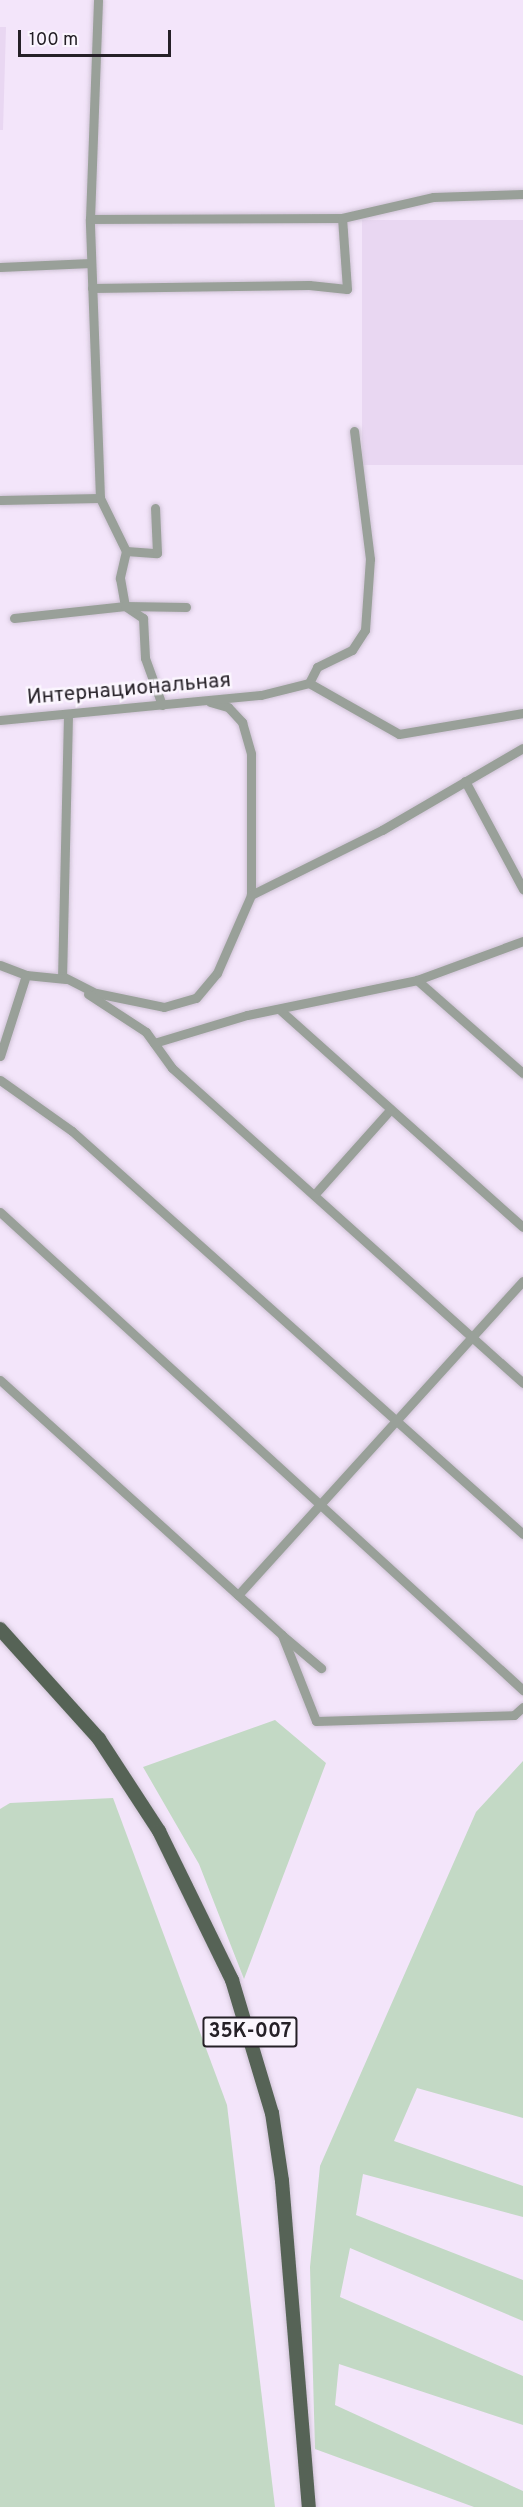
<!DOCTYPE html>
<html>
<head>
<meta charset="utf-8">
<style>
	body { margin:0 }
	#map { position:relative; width:523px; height:2507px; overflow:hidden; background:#f3e5fa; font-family:Overpass,sans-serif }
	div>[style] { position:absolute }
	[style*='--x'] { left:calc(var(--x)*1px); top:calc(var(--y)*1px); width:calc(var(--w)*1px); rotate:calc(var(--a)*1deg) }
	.built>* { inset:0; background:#e9d7f2; transform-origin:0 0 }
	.green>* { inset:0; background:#c3d9c5 }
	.roads { filter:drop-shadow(0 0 2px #cec2d4) drop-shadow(0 0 2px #cec2d4) }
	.street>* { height:9px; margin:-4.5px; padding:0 4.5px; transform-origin:4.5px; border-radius:4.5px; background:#99a099 }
	.primary>* { height:14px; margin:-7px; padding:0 7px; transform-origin:7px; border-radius:7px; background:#566356 }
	span { translate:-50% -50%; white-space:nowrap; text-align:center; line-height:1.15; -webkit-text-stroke:5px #fbf6fe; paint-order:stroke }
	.shield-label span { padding:2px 4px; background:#fbf6fe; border:2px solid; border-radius:4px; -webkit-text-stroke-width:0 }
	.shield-label { font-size:20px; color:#252027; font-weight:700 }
	.street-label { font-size:21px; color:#252027 }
	.scale { position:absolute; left:18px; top:30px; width:153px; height:27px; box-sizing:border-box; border:3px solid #252027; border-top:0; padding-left:8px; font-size:18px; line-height:21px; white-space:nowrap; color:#252027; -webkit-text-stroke:4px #fbf6fe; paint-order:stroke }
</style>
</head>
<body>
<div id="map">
	<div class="built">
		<i style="clip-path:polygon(0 27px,6px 27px,3px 130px,0 130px)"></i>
		<i style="left:523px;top:220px;width:245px;height:161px;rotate:90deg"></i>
	</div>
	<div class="green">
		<i style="clip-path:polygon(275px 1720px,326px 1763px,244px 1979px,199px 1864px,143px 1767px)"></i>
		<i style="clip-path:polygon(523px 1761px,523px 2118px,417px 2088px,394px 2141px,523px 2186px,523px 2217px,363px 2174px,356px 2215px,523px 2280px,523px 2321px,350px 2248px,340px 2297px,523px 2376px,523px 2425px,339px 2364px,335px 2405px,523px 2491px,523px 2507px,474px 2507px,315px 2449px,310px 2267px,320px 2166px,476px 1812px)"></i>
		<i style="clip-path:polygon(113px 1798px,227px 2105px,275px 2507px,0 2507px,0 1809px,10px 1803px)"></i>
	</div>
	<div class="roads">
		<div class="street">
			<i style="--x:90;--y:219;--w:252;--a:-0.2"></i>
			<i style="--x:0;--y:267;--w:91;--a:-2.5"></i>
			<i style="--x:92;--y:288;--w:217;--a:-0.8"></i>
			<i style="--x:309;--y:285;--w:38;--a:6"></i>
			<i style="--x:347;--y:289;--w:71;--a:-94"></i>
			<i style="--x:342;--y:218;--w:93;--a:-13"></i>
			<i style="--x:433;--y:197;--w:90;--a:-1.9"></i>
			<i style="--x:100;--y:498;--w:59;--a:63.9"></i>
			<i style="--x:126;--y:551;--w:28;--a:103"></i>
			<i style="--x:120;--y:578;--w:28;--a:80"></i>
			<i style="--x:125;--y:606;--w:22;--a:34"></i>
			<i style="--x:143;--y:618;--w:40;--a:87.1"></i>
			<i style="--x:145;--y:658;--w:50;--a:70.1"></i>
			<i style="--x:0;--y:500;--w:100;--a:-1.1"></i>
			<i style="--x:100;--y:498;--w:279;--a:-92.1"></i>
			<i style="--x:90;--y:219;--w:219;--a:-87.9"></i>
			<i style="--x:126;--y:551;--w:31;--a:4"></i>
			<i style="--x:157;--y:553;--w:45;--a:-92.5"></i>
			<i style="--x:14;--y:618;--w:112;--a:-6.2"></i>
			<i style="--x:125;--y:606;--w:61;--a:0.9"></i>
			<i style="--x:309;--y:683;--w:18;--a:-63"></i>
			<i style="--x:317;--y:667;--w:39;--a:-26"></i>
			<i style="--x:352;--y:650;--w:24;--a:-57"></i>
			<i style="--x:365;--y:630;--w:71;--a:-86"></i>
			<i style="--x:370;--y:559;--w:129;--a:-97.1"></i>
			<i style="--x:210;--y:702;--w:19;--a:16"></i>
			<i style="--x:228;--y:707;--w:21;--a:47"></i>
			<i style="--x:242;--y:722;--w:33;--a:74"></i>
			<i style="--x:251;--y:754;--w:141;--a:90"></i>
			<i style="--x:68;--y:715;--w:261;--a:91.3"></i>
			<i style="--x:62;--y:976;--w:38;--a:27"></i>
			<i style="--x:96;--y:993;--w:69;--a:11.6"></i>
			<i style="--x:164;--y:1007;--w:33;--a:-16"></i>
			<i style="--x:196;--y:998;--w:33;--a:-50"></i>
			<i style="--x:217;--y:973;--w:85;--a:-66.4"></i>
			<i style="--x:251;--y:895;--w:146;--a:-26.4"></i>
			<i style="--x:382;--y:830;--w:163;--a:-30.2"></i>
			<i style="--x:0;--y:720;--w:262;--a:-5.5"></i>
			<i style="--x:261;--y:695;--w:49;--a:-14"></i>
			<i style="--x:309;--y:683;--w:103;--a:29.5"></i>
			<i style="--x:399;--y:734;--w:126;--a:-9.6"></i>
			<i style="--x:465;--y:781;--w:123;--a:61.8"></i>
			<i style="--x:0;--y:965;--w:28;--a:21"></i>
			<i style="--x:26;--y:975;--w:40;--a:5.7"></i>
			<i style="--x:417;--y:980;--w:141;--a:41.3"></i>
			<i style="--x:88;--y:994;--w:69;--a:33.2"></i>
			<i style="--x:146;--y:1032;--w:44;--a:54.2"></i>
			<i style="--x:172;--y:1068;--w:472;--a:41.9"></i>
			<i style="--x:279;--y:1009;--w:327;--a:41.8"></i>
			<i style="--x:154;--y:1043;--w:97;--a:-16.8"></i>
			<i style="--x:247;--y:1015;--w:174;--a:-11.6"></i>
			<i style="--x:417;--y:980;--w:113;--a:-20.2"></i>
			<i style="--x:0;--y:1056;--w:85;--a:-72.2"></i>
			<i style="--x:0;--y:1080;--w:88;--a:35.3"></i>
			<i style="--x:72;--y:1131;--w:605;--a:41.78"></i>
			<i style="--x:314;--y:1195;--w:115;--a:-48.2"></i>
			<i style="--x:0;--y:1212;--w:709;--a:42.43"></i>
			<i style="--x:0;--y:1380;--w:380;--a:42.1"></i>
			<i style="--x:282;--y:1635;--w:92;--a:68.4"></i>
			<i style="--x:316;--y:1721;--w:198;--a:-1.7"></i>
			<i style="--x:514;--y:1715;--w:12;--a:-42"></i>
			<i style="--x:238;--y:1595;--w:424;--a:-47.8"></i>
			<i style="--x:283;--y:1636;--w:50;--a:40.1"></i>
		</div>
		<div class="primary">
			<i style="--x:0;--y:1629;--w:148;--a:48"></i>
			<i style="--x:99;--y:1739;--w:110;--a:56.9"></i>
			<i style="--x:159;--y:1831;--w:166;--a:63.9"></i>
			<i style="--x:232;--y:1980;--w:139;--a:73.3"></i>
			<i style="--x:272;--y:2113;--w:69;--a:81.6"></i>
			<i style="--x:282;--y:2181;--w:327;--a:85.3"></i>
		</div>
	</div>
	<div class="shield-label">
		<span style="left:250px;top:2032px">35К-007</span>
	</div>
	<div class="street-label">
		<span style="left:129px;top:690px;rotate:-5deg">Интернациональная</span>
	</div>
	<div class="scale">100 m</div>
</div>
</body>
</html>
